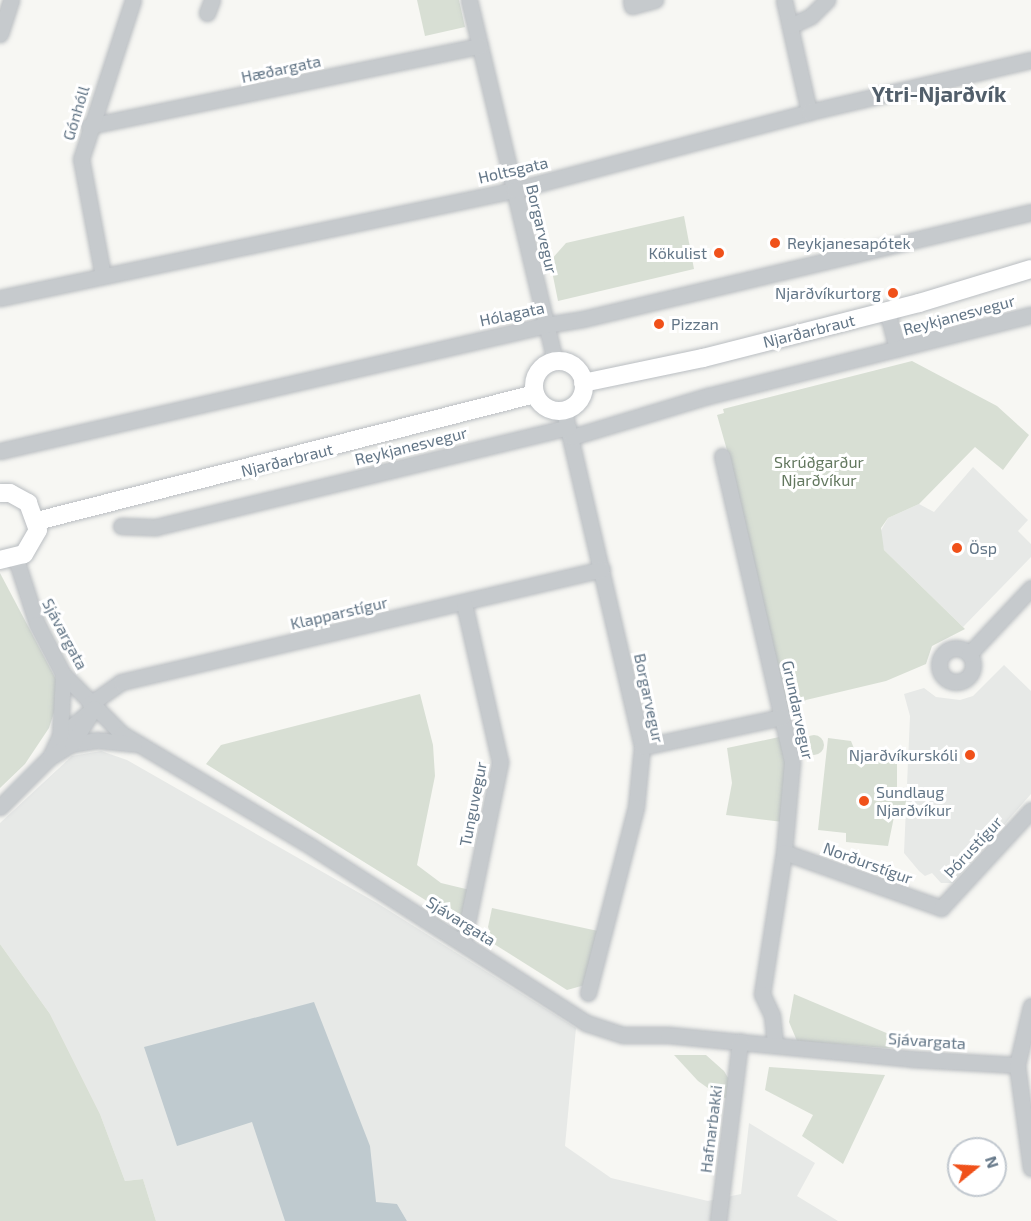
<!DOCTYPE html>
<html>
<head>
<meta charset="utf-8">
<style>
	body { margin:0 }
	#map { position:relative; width:1031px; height:1221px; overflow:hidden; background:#f7f7f3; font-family:"Exo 2",sans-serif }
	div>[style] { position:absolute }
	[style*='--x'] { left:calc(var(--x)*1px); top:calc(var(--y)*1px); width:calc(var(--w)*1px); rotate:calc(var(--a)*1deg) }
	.built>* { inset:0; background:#e7e9e7 }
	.green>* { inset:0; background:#d8dfd4 }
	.round { border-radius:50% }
	.water>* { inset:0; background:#bfcacf }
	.roads { filter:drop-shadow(0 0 2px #b9bdc1) drop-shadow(0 0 2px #b9bdc1) }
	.minor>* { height:15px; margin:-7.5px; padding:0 7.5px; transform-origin:7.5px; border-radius:7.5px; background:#c6cacd }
	.minor>.ring { margin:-7.5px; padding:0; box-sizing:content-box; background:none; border:15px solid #c6cacd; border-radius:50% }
	.major>* { height:18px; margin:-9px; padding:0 9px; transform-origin:9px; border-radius:9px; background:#fff }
	.major>.ring { margin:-9px; padding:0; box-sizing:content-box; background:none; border:18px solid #fff; border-radius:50% }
	.dots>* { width:16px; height:16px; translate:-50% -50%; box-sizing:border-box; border:3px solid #fff; border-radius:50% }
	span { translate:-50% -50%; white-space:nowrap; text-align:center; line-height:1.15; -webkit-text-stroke:6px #fff; paint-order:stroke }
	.street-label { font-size:16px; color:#637687 }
	.poi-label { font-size:16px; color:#637687 }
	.left { translate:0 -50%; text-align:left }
	.right { translate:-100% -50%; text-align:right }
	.park-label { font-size:16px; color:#63785f }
	.district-label { font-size:22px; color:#525f6b; font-weight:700 }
	.north { position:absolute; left:947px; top:1137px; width:60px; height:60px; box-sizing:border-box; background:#fff; border:2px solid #c1c8cf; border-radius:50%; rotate:72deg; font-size:16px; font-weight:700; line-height:24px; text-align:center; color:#637687 }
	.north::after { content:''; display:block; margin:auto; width:21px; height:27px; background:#f0511a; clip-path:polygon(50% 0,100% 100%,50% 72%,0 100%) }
</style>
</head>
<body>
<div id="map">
	<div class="built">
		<i style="clip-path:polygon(973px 467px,1028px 520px,1018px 531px,1031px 544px,1031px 557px,963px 627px,884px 550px,879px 534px,888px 518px,919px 504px,934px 512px)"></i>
		<i style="clip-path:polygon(1004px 665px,1031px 691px,1031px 794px,953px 883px,941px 883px,932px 873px,925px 876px,919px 871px,904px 853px,910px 716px,904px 694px,924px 688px,936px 697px,960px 700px,973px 696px)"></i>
		<i style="clip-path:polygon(101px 751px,127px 760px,377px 903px,576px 1028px,565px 1146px,611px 1178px,708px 1201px,741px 1194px,749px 1123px,815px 1163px,797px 1196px,838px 1221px,407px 1221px,397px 1204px,318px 1221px,156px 1221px,143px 1179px,125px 1181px,100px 1114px,50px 1014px,0 944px,0 823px,72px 756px)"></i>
	</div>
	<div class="green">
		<i style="clip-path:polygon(417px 0,459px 0,465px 27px,425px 36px)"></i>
		<i style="clip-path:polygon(684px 216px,694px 269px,558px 301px,550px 261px,566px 243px)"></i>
		<i style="clip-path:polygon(912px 361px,997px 406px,1029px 435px,1003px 470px,975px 447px,919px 504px,888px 518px,881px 528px,884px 550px,965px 629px,932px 646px,926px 664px,886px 681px,806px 700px,782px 717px,762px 630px,736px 482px,717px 415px,724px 413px,723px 409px)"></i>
		<i style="clip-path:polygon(0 573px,58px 683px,58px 700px,49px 728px,25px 764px,0 788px)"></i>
		<i style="clip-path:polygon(420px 694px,433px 745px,435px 776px,417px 865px,441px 883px,470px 890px,464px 924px,206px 764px,221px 745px)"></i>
		<i class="round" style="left:804px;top:735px;width:20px;height:20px"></i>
		<i style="clip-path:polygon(784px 736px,788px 754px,783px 822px,726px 815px,732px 783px,727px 748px)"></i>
		<i style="clip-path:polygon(828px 738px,851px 741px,855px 751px,897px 755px,897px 790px,907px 791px,905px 812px,895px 812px,888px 846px,846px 842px,846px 833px,818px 830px)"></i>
		<i style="clip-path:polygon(492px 908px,598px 931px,585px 985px,567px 990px,494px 944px,488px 927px)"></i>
		<i style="clip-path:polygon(0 944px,50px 1014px,100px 1114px,125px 1181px,143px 1179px,156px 1221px,0 1221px)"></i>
		<i style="clip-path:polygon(794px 994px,903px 1040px,895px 1048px,886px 1048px,797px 1041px,789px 1022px)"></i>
		<i style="clip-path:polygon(674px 1055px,706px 1055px,724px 1071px,733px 1086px,731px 1100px,719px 1096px,698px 1081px)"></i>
		<i style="clip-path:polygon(769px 1067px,885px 1075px,843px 1164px,802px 1136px,813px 1115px,765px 1090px)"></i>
	</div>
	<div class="water">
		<i style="clip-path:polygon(314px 1002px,370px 1146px,376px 1202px,397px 1204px,407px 1221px,285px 1221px,252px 1122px,177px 1146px,144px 1047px)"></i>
	</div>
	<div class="roads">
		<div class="minor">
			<i style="--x:469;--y:0;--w:372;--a:76.6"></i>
			<i style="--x:631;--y:0;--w:6;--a:81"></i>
			<i style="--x:632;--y:6;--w:24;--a:-15"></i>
			<i style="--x:784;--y:0;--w:115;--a:77.4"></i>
			<i style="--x:207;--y:13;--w:14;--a:-69"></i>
			<i style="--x:790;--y:26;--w:23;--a:-25"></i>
			<i style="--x:811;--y:16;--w:23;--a:-45"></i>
			<i style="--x:0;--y:34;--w:36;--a:-72"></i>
			<i style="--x:89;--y:126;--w:399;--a:-11.6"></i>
			<i style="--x:103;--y:276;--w:119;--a:-100.6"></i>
			<i style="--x:81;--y:159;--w:167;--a:-71.9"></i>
			<i style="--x:0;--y:298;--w:525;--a:-11.87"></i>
			<i style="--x:514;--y:190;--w:305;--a:-14.8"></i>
			<i style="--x:809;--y:112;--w:228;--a:-13.2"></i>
			<i style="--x:887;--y:311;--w:39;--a:75"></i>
			<i style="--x:564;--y:411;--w:345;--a:76.9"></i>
			<i style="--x:642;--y:747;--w:60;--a:95.7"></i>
			<i style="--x:636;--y:807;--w:192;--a:104.5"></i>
			<i style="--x:572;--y:437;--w:142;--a:-16.8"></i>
			<i style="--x:708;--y:396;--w:333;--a:-14.1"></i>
			<i style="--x:0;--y:451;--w:560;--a:-12.99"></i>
			<i style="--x:546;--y:325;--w:37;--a:-9"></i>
			<i style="--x:583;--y:319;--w:461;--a:-13.4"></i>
			<i style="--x:722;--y:456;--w:314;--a:77.1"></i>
			<i style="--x:792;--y:762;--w:90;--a:95.1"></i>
			<i style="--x:784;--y:852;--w:144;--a:98.8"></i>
			<i style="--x:762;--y:994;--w:23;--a:65"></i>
			<i style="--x:772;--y:1015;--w:29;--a:84"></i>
			<i style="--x:121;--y:526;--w:35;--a:2"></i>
			<i style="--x:156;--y:527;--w:424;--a:-13.6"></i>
			<i style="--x:16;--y:559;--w:68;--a:72.1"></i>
			<i style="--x:37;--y:624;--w:56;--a:62.5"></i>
			<i style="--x:63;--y:674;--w:84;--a:45.5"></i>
			<i style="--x:122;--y:734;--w:221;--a:30.7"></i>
			<i style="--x:312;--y:847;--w:326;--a:32.7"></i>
			<i style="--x:586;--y:1023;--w:39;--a:18"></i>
			<i style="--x:623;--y:1035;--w:45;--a:0"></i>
			<i style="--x:668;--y:1035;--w:245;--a:5.6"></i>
			<i style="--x:912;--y:1059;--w:105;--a:3.3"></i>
			<i class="ring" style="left:939px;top:648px;width:19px;height:19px"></i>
			<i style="--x:969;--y:654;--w:91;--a:-46.8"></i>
			<i style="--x:90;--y:704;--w:38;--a:-35"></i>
			<i style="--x:121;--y:682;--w:494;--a:-13.2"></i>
			<i style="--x:60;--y:736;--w:44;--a:-39.5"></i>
			<i style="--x:72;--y:744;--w:25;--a:-9"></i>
			<i style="--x:97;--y:740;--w:37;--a:6"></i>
			<i style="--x:642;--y:747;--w:143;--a:-12.1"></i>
			<i style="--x:50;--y:757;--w:23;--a:-65"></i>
			<i style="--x:60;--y:736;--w:62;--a:-87.2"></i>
			<i style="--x:0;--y:807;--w:71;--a:-45"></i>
			<i style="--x:50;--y:757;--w:26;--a:-31"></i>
			<i style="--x:72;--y:744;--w:42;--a:-58.6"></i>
			<i style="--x:784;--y:852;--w:167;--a:19.6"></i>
			<i style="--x:941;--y:908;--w:133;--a:-47.4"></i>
			<i style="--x:463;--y:943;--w:185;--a:-78.4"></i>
			<i style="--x:500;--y:762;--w:163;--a:-102.8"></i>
			<i style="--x:1031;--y:1006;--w:61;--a:103.3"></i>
			<i style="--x:1017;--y:1065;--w:104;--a:82.3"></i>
			<i style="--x:718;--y:1221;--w:181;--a:-83"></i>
		</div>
		<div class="major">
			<i class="ring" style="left:534px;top:361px;width:32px;height:32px"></i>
			<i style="--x:583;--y:383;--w:123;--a:-11.8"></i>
			<i style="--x:703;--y:358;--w:223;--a:-14.3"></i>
			<i style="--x:919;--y:303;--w:117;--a:-16.9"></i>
			<i style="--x:0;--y:493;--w:10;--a:0"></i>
			<i style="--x:10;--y:493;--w:21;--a:29"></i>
			<i style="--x:28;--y:503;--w:29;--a:70"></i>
			<i style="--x:38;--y:530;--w:28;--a:120"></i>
			<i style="--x:24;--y:554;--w:25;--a:166"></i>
			<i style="--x:37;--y:521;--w:514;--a:-14.31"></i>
		</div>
	</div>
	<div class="dots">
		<i style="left:775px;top:243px;background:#f0511a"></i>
		<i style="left:719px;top:253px;background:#f0511a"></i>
		<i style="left:893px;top:293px;background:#f0511a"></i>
		<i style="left:659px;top:324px;background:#f0511a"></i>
		<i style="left:957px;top:548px;background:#f0511a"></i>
		<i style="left:970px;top:755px;background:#f0511a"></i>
		<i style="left:864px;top:801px;background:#f0511a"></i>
	</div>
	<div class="street-label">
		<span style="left:281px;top:69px;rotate:-12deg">Hæðargata</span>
		<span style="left:76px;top:113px;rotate:-73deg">Gónhóll</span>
		<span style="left:513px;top:170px;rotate:-13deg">Holtsgata</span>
		<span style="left:542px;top:229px;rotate:77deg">Borgarvegur</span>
		<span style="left:512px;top:314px;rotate:-12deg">Hólagata</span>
		<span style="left:959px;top:315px;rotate:-15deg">Reykjanesvegur</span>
		<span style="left:809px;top:331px;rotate:-14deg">Njarðarbraut</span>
		<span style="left:411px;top:446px;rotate:-14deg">Reykjanesvegur</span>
		<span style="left:287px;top:460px;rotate:-14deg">Njarðarbraut</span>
		<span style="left:339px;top:613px;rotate:-13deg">Klapparstígur</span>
		<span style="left:65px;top:634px;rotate:62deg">Sjávargata</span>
		<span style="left:649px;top:698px;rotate:78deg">Borgarvegur</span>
		<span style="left:798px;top:710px;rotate:78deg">Grundarvegur</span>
		<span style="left:473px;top:804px;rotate:-79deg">Tunguvegur</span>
		<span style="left:973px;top:847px;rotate:-47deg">Þórustígur</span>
		<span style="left:868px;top:863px;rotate:20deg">Norðurstígur</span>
		<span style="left:461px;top:921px;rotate:32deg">Sjávargata</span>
		<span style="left:927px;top:1041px;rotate:4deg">Sjávargata</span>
		<span style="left:711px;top:1129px;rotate:-83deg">Hafnarbakki</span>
	</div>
	<div class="poi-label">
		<span class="left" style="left:787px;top:243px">Reykjanesapótek</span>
		<span class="right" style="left:707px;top:253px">Kökulist</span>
		<span class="right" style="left:881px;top:293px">Njarðvíkurtorg</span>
		<span class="left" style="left:671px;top:324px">Pizzan</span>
		<span class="left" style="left:969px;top:548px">Ösp</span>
		<span class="right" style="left:958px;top:755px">Njarðvíkurskóli</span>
		<span class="left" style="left:876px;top:801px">Sundlaug<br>Njarðvíkur</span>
	</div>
	<div class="park-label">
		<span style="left:819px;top:471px">Skrúðgarður<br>Njarðvíkur</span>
	</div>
	<div class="district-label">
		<span style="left:939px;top:94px">Ytri-Njarðvík</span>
	</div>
	<div class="north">N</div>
</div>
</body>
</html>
